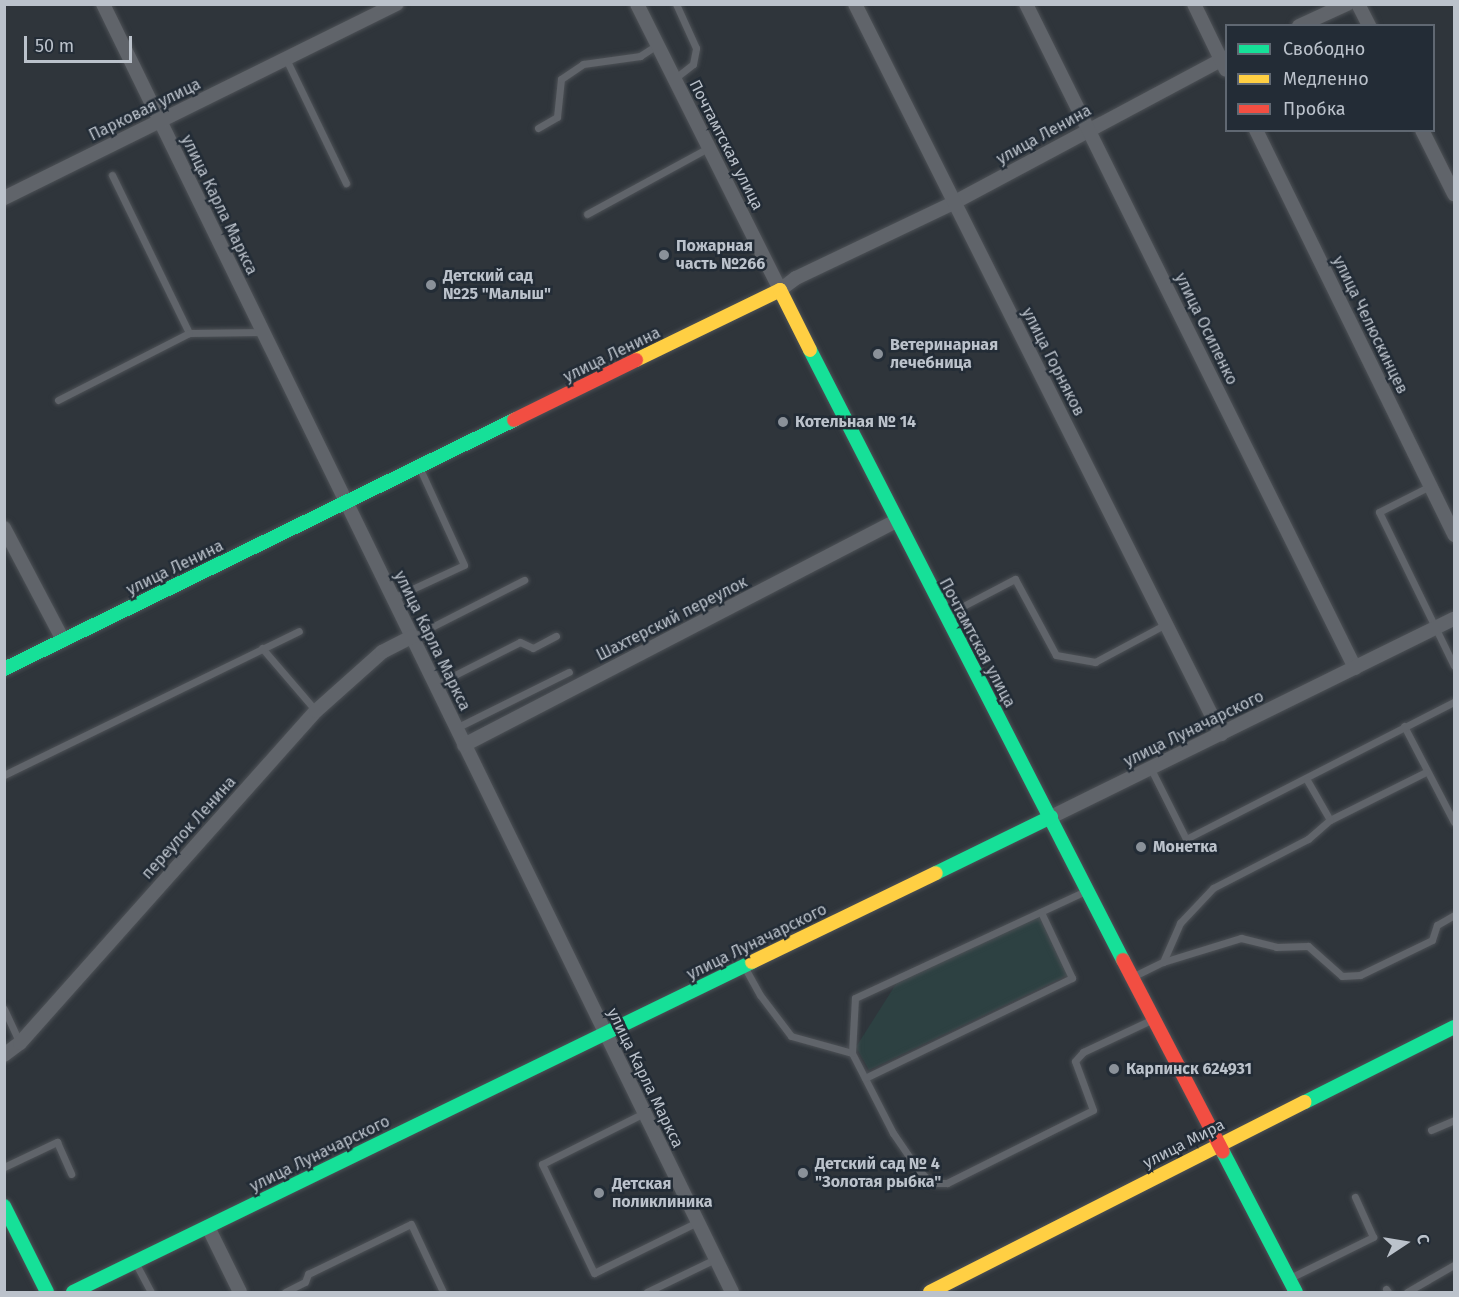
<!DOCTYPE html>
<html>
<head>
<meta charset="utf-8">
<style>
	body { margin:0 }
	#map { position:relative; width:1459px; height:1297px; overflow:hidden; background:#2f353b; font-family:"Fira Sans",sans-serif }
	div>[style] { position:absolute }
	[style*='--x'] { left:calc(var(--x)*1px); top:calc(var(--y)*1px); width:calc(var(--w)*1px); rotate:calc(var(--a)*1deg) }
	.green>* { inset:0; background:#2d4142 }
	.roads { filter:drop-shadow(0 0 2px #4d5156) drop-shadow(0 0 2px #4d5156) }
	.lane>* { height:7px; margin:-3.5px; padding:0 3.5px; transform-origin:3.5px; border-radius:3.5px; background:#60646a }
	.street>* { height:14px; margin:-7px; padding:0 7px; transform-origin:7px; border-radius:7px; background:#60646a }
	.fast>* { height:14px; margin:-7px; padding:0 7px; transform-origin:7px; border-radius:7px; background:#16e098 }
	.slow>* { height:14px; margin:-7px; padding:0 7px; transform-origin:7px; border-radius:7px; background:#ffcf43 }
	.jam>* { height:14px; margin:-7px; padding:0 7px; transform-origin:7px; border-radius:7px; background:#f24e42 }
	.dots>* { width:16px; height:16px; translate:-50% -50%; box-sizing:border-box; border:3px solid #232c36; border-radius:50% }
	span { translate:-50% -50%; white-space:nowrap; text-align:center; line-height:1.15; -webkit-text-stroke:5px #232c36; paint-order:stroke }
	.street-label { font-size:16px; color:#bbc2cb }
	.poi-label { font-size:16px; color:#bbc2cb; font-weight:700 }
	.left { translate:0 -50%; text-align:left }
	.frame { position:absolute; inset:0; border:6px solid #bbc2cb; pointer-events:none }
	.legend { position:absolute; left:1225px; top:24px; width:210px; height:108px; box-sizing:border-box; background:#232c36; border:2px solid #606872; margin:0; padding:8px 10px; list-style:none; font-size:18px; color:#bbc2cb }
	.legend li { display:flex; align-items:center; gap:12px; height:30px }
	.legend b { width:30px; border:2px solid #606872 }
	.north { position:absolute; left:1375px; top:1213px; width:60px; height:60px; -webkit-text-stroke:4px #232c36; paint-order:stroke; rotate:78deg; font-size:16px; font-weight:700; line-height:24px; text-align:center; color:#bbc2cb }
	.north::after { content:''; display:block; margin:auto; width:21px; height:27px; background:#bbc2cb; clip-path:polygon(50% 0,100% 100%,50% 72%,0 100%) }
	.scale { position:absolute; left:24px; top:36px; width:108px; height:27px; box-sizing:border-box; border:3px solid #bbc2cb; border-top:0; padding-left:8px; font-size:18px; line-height:21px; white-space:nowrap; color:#bbc2cb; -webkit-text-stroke:4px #232c36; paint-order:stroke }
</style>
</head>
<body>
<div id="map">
	<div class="green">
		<i style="clip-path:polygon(1039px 916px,1068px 975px,869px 1070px,856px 1047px,896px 984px)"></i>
	</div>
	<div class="roads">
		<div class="lane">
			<i style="--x:286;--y:59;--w:138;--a:64.2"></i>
			<i style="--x:674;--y:79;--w:24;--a:-38"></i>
			<i style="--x:693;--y:64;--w:16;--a:-79"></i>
			<i style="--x:696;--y:48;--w:48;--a:-114.4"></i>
			<i style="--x:538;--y:128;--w:22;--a:-30"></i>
			<i style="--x:557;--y:117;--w:38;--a:-84"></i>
			<i style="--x:561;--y:79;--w:27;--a:-34"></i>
			<i style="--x:583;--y:64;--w:58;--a:-8"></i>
			<i style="--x:640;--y:56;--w:20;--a:-33"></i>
			<i style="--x:112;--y:175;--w:176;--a:64"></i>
			<i style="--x:189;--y:333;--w:73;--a:-0.8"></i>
			<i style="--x:587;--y:214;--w:138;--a:-28.6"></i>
			<i style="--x:58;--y:400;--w:147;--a:-27.1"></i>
			<i style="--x:1430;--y:486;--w:57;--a:153"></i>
			<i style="--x:1379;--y:512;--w:171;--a:64"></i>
			<i style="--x:393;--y:598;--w:78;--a:-24.9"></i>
			<i style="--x:464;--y:565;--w:106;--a:-114.6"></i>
			<i style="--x:946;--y:615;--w:78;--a:-27.6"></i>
			<i style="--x:1015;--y:579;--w:86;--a:61.7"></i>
			<i style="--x:1056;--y:655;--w:40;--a:10"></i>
			<i style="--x:1095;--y:662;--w:81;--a:-28.2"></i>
			<i style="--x:412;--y:637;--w:126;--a:-27"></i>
			<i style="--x:262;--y:648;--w:83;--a:49.4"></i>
			<i style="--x:435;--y:685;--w:95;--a:-26.8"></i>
			<i style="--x:520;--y:642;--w:14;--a:25"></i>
			<i style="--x:533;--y:648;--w:26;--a:-28"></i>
			<i style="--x:1404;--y:726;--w:108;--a:62.5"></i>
			<i style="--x:456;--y:728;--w:126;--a:-26.4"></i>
			<i style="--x:1151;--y:769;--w:78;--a:63.4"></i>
			<i style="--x:1186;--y:839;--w:301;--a:-27.1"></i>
			<i style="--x:4;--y:775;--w:328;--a:-26"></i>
			<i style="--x:1307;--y:780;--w:46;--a:60.1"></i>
			<i style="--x:1330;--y:820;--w:107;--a:-26.6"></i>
			<i style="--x:1163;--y:962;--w:43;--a:-66.4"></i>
			<i style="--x:1180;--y:923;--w:48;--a:-46.7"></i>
			<i style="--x:1213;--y:888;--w:107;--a:-27.3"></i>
			<i style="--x:1308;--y:839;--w:29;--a:-41"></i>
			<i style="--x:745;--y:968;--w:31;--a:61"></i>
			<i style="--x:760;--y:995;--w:51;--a:52.9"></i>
			<i style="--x:791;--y:1036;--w:63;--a:15.6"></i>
			<i style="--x:852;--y:1053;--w:90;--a:62.9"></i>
			<i style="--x:893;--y:1133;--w:42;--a:55.6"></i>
			<i style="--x:917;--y:1168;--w:18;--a:47"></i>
			<i style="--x:929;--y:1181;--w:8;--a:14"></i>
			<i style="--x:937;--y:1183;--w:10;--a:0"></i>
			<i style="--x:947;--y:1183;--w:163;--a:-26.6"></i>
			<i style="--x:1093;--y:1110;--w:52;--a:-110.2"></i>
			<i style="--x:1075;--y:1061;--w:12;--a:-48"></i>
			<i style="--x:1083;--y:1052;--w:77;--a:-25.2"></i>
			<i style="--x:1134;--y:976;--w:32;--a:-26"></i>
			<i style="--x:1163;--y:962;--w:82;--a:-17.1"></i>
			<i style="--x:1241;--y:938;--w:36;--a:14"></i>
			<i style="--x:1276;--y:947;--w:32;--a:-2"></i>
			<i style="--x:1308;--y:946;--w:45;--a:41.4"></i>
			<i style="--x:1342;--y:976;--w:18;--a:-3"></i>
			<i style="--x:1360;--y:975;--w:80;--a:-25.9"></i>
			<i style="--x:1432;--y:940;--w:16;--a:-72"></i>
			<i style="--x:1437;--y:925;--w:20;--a:-30"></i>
			<i style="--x:4;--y:1009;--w:38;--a:65"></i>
			<i style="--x:852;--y:1053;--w:55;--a:-86.9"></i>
			<i style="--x:855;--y:998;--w:255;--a:-24.9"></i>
			<i style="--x:865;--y:1078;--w:230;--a:-25.8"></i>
			<i style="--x:1072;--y:978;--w:73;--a:-115.2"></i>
			<i style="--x:644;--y:1113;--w:114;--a:153.4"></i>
			<i style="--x:542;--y:1164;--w:121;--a:64.5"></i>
			<i style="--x:594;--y:1273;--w:115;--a:-26.3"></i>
			<i style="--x:1431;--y:1130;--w:25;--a:-23"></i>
			<i style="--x:4;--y:1167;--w:59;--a:-25.3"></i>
			<i style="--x:57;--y:1142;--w:35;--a:66"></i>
			<i style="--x:135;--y:1262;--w:34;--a:62"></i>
			<i style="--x:1290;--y:1278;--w:93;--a:-26.3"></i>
			<i style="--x:1373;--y:1237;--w:44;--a:-114.2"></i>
			<i style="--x:1386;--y:1289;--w:4;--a:56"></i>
			<i style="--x:285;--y:1292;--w:22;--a:-27"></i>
			<i style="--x:305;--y:1282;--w:9;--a:-69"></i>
			<i style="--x:308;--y:1274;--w:114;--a:-25.9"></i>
			<i style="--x:411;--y:1224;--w:75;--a:64.8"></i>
			<i style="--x:647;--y:1292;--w:76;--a:-25.9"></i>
			<i style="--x:1407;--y:1292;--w:54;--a:-29.9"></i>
		</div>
		<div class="street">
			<i style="--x:103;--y:4;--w:1433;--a:63.97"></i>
			<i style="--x:637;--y:4;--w:320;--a:63.4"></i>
			<i style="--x:780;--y:290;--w:20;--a:-37"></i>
			<i style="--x:796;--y:278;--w:176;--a:-25.5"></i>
			<i style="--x:955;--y:202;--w:307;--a:-28.1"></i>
			<i style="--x:855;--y:4;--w:817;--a:63.37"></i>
			<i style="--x:1026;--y:4;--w:741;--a:63.64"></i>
			<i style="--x:1194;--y:4;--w:73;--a:64.1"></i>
			<i style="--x:1358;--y:4;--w:25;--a:63"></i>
			<i style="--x:1299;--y:26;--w:53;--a:-24.6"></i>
			<i style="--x:1256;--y:130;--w:451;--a:63.9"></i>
			<i style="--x:1422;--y:130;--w:72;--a:63.4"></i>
			<i style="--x:4;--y:198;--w:438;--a:-26.3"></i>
			<i style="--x:4;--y:528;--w:127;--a:62.2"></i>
			<i style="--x:464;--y:745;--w:485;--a:-27.4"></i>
			<i style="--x:1051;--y:817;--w:449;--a:-26.2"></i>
			<i style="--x:4;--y:1055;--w:20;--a:-37"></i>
			<i style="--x:20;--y:1043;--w:445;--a:-48.3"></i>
			<i style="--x:316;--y:711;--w:89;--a:-41.8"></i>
			<i style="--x:382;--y:652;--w:34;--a:-27"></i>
			<i style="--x:208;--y:1227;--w:72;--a:63.8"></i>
		</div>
		<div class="fast">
			<i style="--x:810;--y:350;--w:686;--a:62.84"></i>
			<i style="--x:4;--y:669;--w:568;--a:-26.02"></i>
			<i style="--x:936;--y:873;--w:128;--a:-26"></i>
			<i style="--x:1305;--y:1102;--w:167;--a:-26.7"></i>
			<i style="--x:1223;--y:1152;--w:158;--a:62.5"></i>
			<i style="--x:4;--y:1206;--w:96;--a:63.4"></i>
			<i style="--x:73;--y:1292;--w:755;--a:-25.92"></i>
		</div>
		<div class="slow">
			<i style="--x:636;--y:360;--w:160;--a:-25.9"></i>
			<i style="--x:780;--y:290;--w:67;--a:63.4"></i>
			<i style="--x:752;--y:962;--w:204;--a:-25.8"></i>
			<i style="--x:930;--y:1292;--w:420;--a:-26.9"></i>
		</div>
		<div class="jam">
			<i style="--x:514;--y:420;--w:136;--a:-26.2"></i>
			<i style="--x:1123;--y:960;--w:216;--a:62.5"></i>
		</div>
	</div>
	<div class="dots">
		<i style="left:664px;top:255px;background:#8a9199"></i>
		<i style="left:431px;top:285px;background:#8a9199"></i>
		<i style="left:878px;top:354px;background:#8a9199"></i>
		<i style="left:783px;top:422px;background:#8a9199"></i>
		<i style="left:1141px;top:847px;background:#8a9199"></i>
		<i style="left:1114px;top:1069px;background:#8a9199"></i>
		<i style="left:803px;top:1173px;background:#8a9199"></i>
		<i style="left:599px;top:1193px;background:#8a9199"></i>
	</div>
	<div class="street-label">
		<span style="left:145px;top:110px;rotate:-26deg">Парковая улица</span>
		<span style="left:1044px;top:135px;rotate:-29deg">улица Ленина</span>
		<span style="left:726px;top:145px;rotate:63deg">Почтамтская улица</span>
		<span style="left:219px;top:205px;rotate:64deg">улица Карла Маркса</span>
		<span style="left:1370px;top:325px;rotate:64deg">улица Челюскинцев</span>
		<span style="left:1206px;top:329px;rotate:64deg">улица Осипенко</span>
		<span style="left:612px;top:355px;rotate:-26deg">улица Ленина</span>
		<span style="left:1053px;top:362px;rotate:63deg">улица Горняков</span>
		<span style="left:175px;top:568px;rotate:-26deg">улица Ленина</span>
		<span style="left:672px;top:619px;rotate:-27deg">Шахтерский переулок</span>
		<span style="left:432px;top:641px;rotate:64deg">улица Карла Маркса</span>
		<span style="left:977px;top:643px;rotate:62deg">Почтамтская улица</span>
		<span style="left:1194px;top:729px;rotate:-26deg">улица Луначарского</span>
		<span style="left:189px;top:828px;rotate:-48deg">переулок Ленина</span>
		<span style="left:757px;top:942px;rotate:-26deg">улица Луначарского</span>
		<span style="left:645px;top:1078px;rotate:64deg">улица Карла Маркса</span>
		<span style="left:1184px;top:1144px;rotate:-27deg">улица Мира</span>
		<span style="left:320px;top:1154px;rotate:-26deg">улица Луначарского</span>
	</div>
	<div class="poi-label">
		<span class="left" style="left:676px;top:255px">Пожарная<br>часть №266</span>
		<span class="left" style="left:443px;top:285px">Детский сад<br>№25 "Малыш"</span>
		<span class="left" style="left:890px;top:354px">Ветеринарная<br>лечебница</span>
		<span class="left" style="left:795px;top:422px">Котельная № 14</span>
		<span class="left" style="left:1153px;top:847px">Монетка</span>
		<span class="left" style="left:1126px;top:1069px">Карпинск 624931</span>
		<span class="left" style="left:815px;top:1173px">Детский сад № 4<br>"Золотая рыбка"</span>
		<span class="left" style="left:612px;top:1193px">Детская<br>поликлиника</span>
	</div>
	<div class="frame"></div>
	<ul class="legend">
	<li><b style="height:8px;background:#16e098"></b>Свободно</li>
	<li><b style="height:8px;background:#ffcf43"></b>Медленно</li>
	<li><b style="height:8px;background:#f24e42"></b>Пробка</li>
	</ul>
	<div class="north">С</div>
	<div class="scale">50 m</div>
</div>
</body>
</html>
